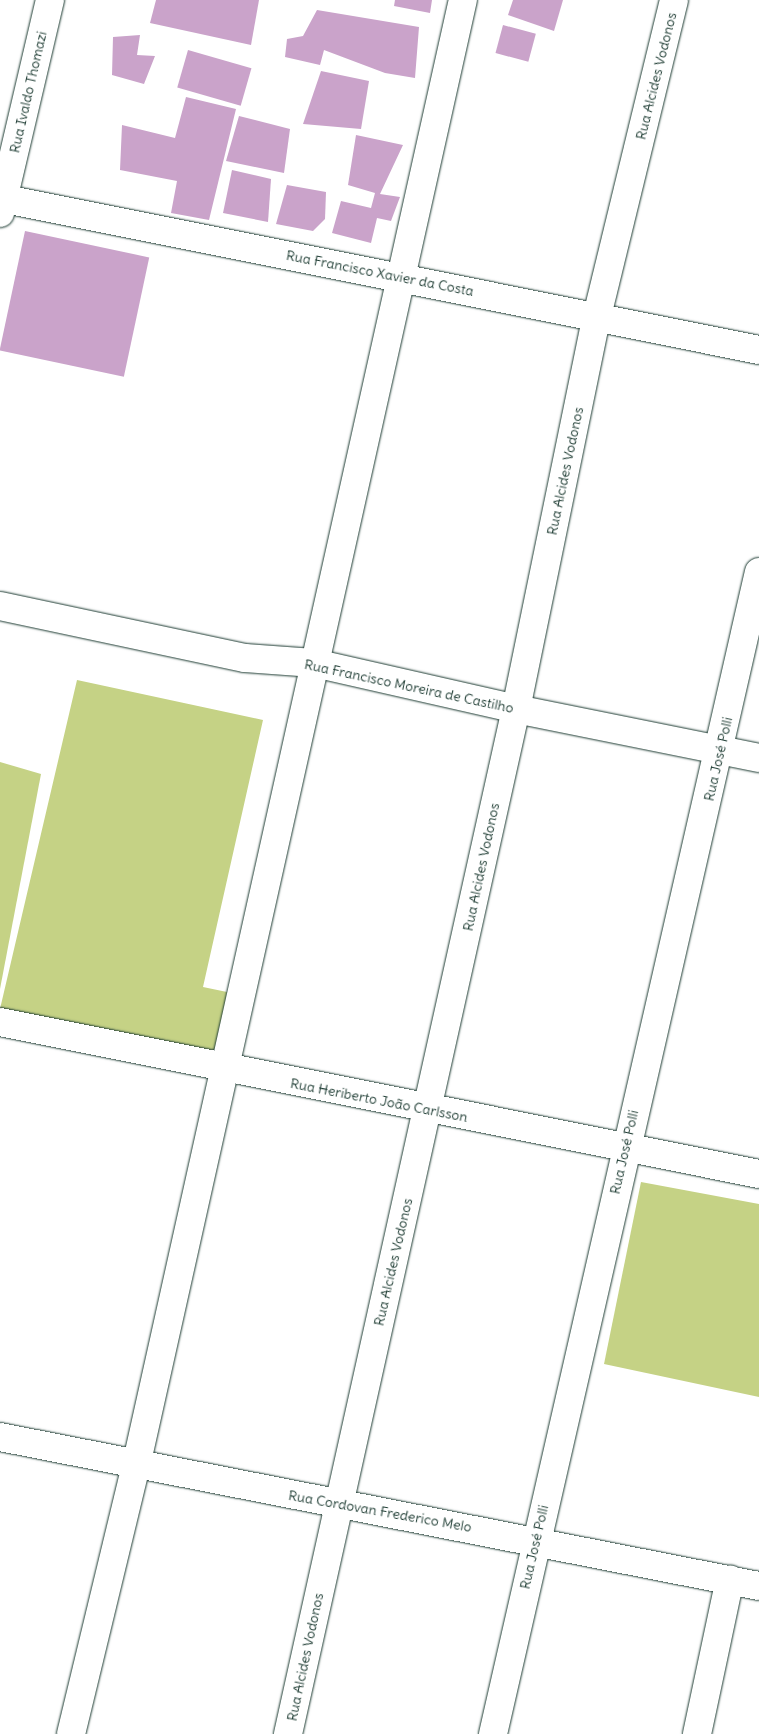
<!DOCTYPE html>
<html>
<head>
<meta charset="utf-8">
<style>
	body { margin:0 }
	#map { position:relative; width:759px; height:1734px; overflow:hidden; background:#fff; font-family:Delius,sans-serif }
	div>[style] { position:absolute }
	[style*='--x'] { left:calc(var(--x)*1px); top:calc(var(--y)*1px); width:calc(var(--w)*1px); rotate:calc(var(--a)*1deg) }
	.green>* { inset:0; background:#c5d285 }
	.building>* { inset:0; background:#caa3ca; transform-origin:0 0 }
	.roads { filter:drop-shadow(0 0 1px #1f3d34) drop-shadow(0 0 1px #1f3d34) }
	.minor>* { height:28px; margin:-14px; padding:0 14px; transform-origin:14px; border-radius:14px; background:#fff }
	span { translate:-50% -50%; white-space:nowrap; text-align:center; line-height:1.15; -webkit-text-stroke:4px #fff; paint-order:stroke }
	.street-label { font-size:14px; color:#1f3d34 }
</style>
</head>
<body>
<div id="map">
	<div class="green">
		<i style="clip-path:polygon(77px 680px,263px 720px,203px 987px,227px 992px,217px 1057px,0 1009px)"></i>
		<i style="clip-path:polygon(0 762px,41px 774px,0 989px)"></i>
		<i style="clip-path:polygon(641px 1182px,759px 1204px,759px 1397px,604px 1364px)"></i>
	</div>
	<div class="building">
		<i style="clip-path:polygon(156px 0,259px 0,251px 45px,150px 23px)"></i>
		<i style="clip-path:polygon(395px 0,432px 0,430px 13px,394px 6px)"></i>
		<i style="clip-path:polygon(513px 0,563px 0,554px 31px,508px 15px)"></i>
		<i style="clip-path:polygon(317px 10px,419px 27px,415px 78px,385px 73px,324px 50px,320px 65px,285px 57px,287px 39px,303px 36px)"></i>
		<i style="left:503px;top:25px;width:34px;height:29px;rotate:15deg"></i>
		<i style="clip-path:polygon(140px 35px,137px 55px,155px 56px,144px 84px,112px 75px,113px 37px)"></i>
		<i style="left:188px;top:50px;width:66px;height:39px;rotate:16deg"></i>
		<i style="clip-path:polygon(321px 71px,369px 81px,361px 129px,303px 124px)"></i>
		<i style="clip-path:polygon(186px 97px,236px 109px,209px 220px,171px 213px,177px 181px,120px 170px,122px 125px,175px 138px)"></i>
		<i style="clip-path:polygon(239px 116px,290px 129px,284px 173px,226px 161px)"></i>
		<i style="clip-path:polygon(356px 135px,403px 145px,380px 194px,400px 197px,391px 221px,377px 218px,371px 243px,332px 233px,341px 201px,371px 208px,375px 193px,348px 185px)"></i>
		<i style="clip-path:polygon(232px 170px,271px 179px,268px 222px,223px 213px)"></i>
		<i style="clip-path:polygon(287px 185px,326px 192px,325px 219px,313px 231px,276px 224px)"></i>
		<i style="left:25px;top:231px;width:127px;height:122px;rotate:12deg"></i>
	</div>
	<div class="roads">
		<div class="minor">
			<i style="--x:0;--y:198;--w:774;--a:11.32"></i>
			<i style="--x:0;--y:213;--w:219;--a:-76.8"></i>
			<i style="--x:0;--y:606;--w:250;--a:12"></i>
			<i style="--x:245;--y:658;--w:69;--a:4.1"></i>
			<i style="--x:314;--y:663;--w:207;--a:12.8"></i>
			<i style="--x:516;--y:709;--w:248;--a:11.4"></i>
			<i style="--x:0;--y:1022;--w:774;--a:11.32"></i>
			<i style="--x:0;--y:1437;--w:773;--a:11.11"></i>
			<i style="--x:71;--y:1734;--w:276;--a:-76.4"></i>
			<i style="--x:136;--y:1466;--w:1502;--a:-77.43"></i>
			<i style="--x:288;--y:1734;--w:1050;--a:-77.46"></i>
			<i style="--x:516;--y:709;--w:401;--a:-78.4"></i>
			<i style="--x:597;--y:316;--w:325;--a:-76.3"></i>
			<i style="--x:493;--y:1734;--w:1192;--a:-77.11"></i>
			<i style="--x:697;--y:1734;--w:158;--a:-78"></i>
		</div>
	</div>
	<div class="street-label">
		<span style="left:656px;top:76px;rotate:-76deg">Rua Alcides Vodonos</span>
		<span style="left:28px;top:92px;rotate:-77deg">Rua Ivaldo Thomazi</span>
		<span style="left:380px;top:273px;rotate:11deg">Rua Francisco Xavier da Costa</span>
		<span style="left:565px;top:471px;rotate:-78deg">Rua Alcides Vodonos</span>
		<span style="left:409px;top:686px;rotate:12deg">Rua Francisco Moreira de Castilho</span>
		<span style="left:718px;top:759px;rotate:-77deg">Rua José Polli</span>
		<span style="left:481px;top:867px;rotate:-78deg">Rua Alcides Vodonos</span>
		<span style="left:379px;top:1100px;rotate:11deg">Rua Heriberto João Carlsson</span>
		<span style="left:624px;top:1152px;rotate:-77deg">Rua José Polli</span>
		<span style="left:393px;top:1262px;rotate:-77deg">Rua Alcides Vodonos</span>
		<span style="left:380px;top:1511px;rotate:10deg">Rua Cordovan Frederico Melo</span>
		<span style="left:534px;top:1547px;rotate:-77deg">Rua José Polli</span>
		<span style="left:305px;top:1657px;rotate:-78deg">Rua Alcides Vodonos</span>
	</div>
</div>
</body>
</html>
